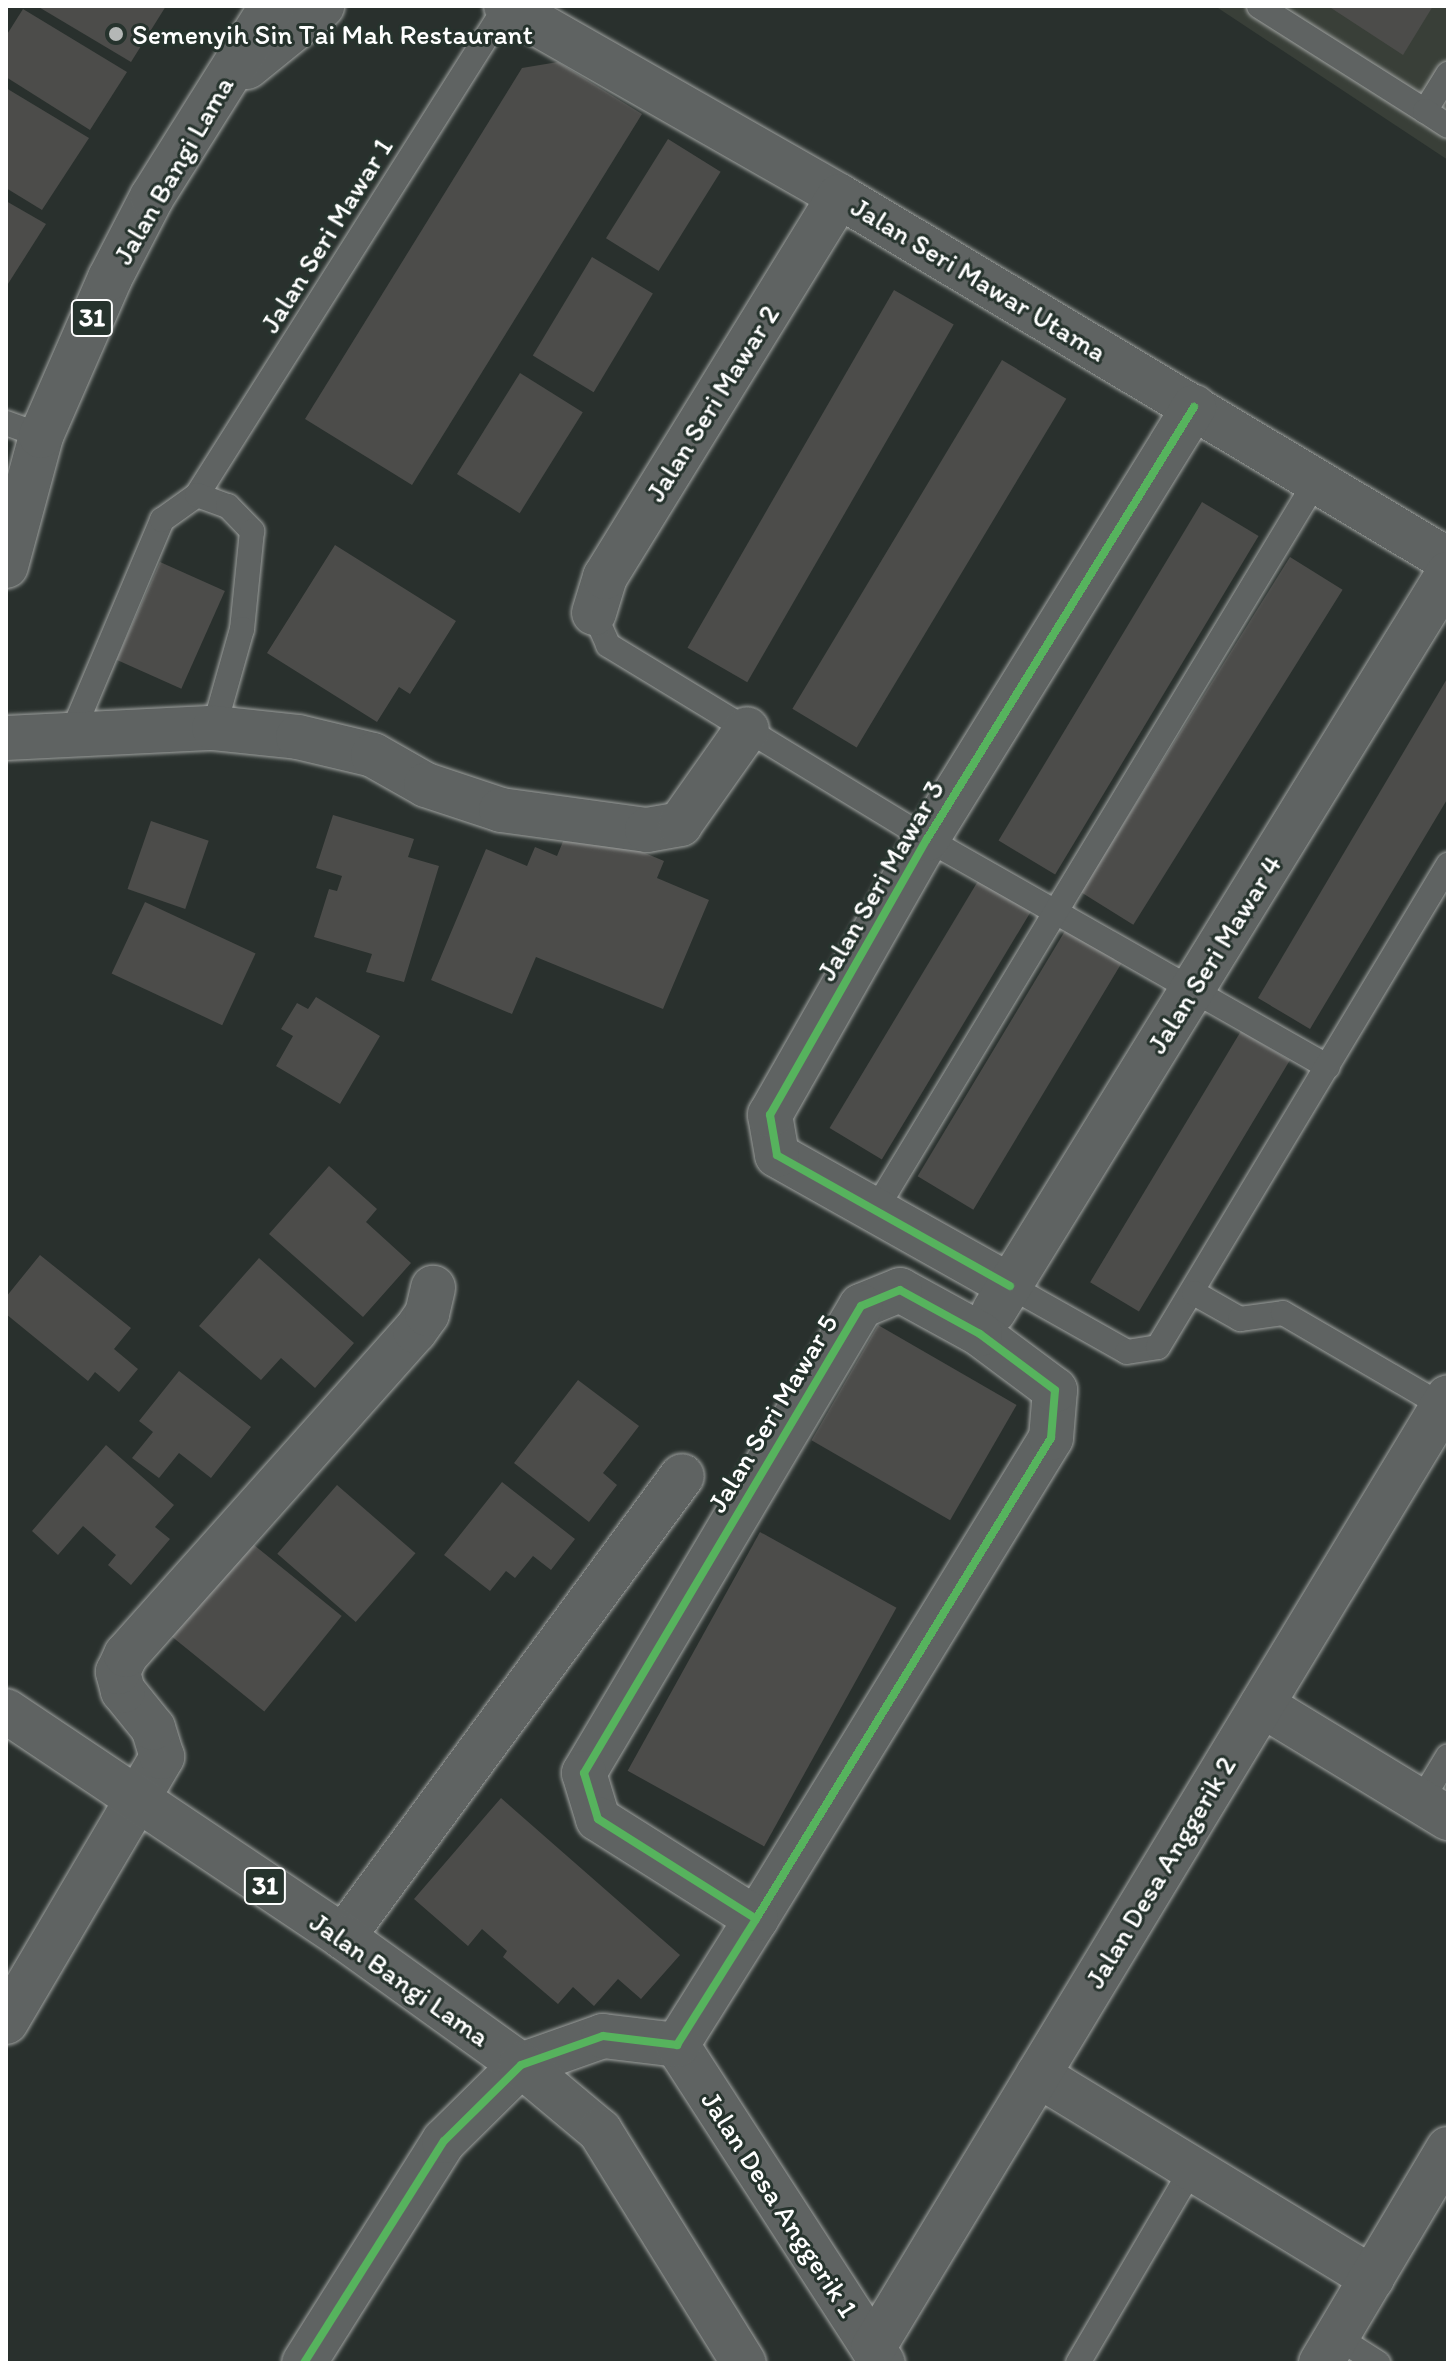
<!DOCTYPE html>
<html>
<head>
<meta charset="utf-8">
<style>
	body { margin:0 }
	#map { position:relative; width:1454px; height:2369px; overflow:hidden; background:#29302d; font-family:Itim,sans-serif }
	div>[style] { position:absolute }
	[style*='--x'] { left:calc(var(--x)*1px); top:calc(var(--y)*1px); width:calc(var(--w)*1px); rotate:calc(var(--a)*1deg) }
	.built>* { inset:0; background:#393f38 }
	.building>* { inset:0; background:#4c4c4a; transform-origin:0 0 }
	.roads { filter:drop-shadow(0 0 2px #9fa2a0) drop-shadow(0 0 2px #9fa2a0) }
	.lane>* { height:24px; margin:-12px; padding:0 12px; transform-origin:12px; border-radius:12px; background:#5f6362 }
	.street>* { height:44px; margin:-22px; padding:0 22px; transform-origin:22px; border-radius:22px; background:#5f6362 }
	.primary>* { height:44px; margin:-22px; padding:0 22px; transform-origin:22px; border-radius:22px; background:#5f6362 }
	.cycleway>* { height:8px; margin:-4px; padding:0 4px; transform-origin:4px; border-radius:4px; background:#56b35d }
	.dots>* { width:22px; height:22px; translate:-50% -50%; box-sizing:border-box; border:4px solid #26332d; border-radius:50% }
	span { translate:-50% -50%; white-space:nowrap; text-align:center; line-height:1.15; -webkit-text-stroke:6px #26332d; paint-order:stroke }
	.shield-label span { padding:2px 6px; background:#26332d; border:2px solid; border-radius:6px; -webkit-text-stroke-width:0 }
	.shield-label { font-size:26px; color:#fff; font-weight:700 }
	.poi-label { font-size:28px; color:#fff }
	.left { translate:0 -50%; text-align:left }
	.street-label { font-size:28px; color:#fff }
	.frame { position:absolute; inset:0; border:8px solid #fff; pointer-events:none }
</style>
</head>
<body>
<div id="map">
	<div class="built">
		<i style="clip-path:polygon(1215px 6px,1448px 6px,1448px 160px)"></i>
	</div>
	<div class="building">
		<i style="clip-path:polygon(37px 6px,166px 6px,131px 62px)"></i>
		<i style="clip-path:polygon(1328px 6px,1433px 6px,1403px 55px)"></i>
		<i style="clip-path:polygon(23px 9px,127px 72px,90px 130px,6px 77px,6px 36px)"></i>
		<i style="clip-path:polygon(558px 62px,642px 114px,412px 485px,305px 419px,522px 68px)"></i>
		<i style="clip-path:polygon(6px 88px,89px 138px,42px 210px,6px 188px)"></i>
		<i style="left:668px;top:139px;width:62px;height:117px;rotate:32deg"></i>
		<i style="clip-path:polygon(6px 201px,46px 224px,6px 287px)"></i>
		<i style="left:592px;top:257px;width:71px;height:115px;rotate:31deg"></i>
		<i style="left:894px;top:290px;width:69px;height:413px;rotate:30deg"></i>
		<i style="left:1002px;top:360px;width:75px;height:407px;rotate:31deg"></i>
		<i style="left:520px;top:373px;width:74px;height:119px;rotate:32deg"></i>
		<i style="left:1202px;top:502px;width:66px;height:395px;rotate:31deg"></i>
		<i style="clip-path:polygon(335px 545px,456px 621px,410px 694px,399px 687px,377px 722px,267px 653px)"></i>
		<i style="left:1290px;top:557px;width:62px;height:395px;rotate:32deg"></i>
		<i style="left:160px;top:562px;width:71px;height:107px;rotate:24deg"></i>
		<i style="clip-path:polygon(1448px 677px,1448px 798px,1310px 1029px,1258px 998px)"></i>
		<i style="clip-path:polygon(333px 815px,414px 839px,408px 857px,439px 866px,404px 982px,366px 972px,372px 954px,314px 937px,329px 889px,337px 891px,342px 876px,316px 868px)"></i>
		<i style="left:151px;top:821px;width:61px;height:72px;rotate:19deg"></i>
		<i style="clip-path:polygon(571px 822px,664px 861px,657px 878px,709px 900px,663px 1009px,536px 957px,512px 1014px,431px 980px,486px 849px,527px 866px,535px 847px,557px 856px)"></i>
		<i style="left:981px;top:876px;width:61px;height:294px;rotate:31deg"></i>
		<i style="left:145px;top:902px;width:122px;height:79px;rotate:25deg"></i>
		<i style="left:1068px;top:926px;width:65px;height:292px;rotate:31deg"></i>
		<i style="clip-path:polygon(316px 997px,380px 1036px,340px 1104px,276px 1066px,293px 1036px,281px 1029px,297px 1003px,308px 1009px)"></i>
		<i style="left:1241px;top:1031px;width:57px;height:293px;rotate:31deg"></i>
		<i style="clip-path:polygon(329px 1166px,377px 1209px,366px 1222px,411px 1263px,363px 1317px,269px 1234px)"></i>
		<i style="clip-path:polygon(40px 1255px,131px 1328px,114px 1349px,138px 1369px,119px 1392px,95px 1372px,88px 1381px,6px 1314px,6px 1297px)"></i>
		<i style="clip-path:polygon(259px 1258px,354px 1343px,315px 1388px,281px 1358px,261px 1380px,199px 1326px)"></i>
		<i style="left:878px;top:1325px;width:160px;height:133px;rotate:30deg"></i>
		<i style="clip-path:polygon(179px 1371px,251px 1427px,211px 1478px,179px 1453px,159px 1478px,132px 1458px,153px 1432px,139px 1421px)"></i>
		<i style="clip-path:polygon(578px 1380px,639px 1426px,603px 1473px,617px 1485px,589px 1522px,514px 1463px)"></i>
		<i style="clip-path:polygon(106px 1445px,174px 1505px,155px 1527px,170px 1539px,131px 1585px,108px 1565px,116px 1555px,83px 1526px,58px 1555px,32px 1531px)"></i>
		<i style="clip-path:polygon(502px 1482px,575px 1539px,551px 1570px,533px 1556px,515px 1578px,506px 1571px,490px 1591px,444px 1555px)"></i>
		<i style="left:337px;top:1485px;width:104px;height:91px;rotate:41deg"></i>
		<i style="left:760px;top:1532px;width:156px;height:273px;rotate:29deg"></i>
		<i style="left:243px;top:1536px;width:127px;height:123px;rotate:39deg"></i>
		<i style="clip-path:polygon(501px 1798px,680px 1955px,641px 1999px,618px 1979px,594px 2006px,573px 1987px,558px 2004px,503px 1957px,507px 1951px,482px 1929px,468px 1946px,414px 1899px)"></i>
	</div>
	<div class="roads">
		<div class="lane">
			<i style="--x:1259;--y:6;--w:196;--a:32.3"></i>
			<i style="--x:1425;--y:111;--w:44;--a:-58.1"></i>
			<i style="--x:1425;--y:111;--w:27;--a:33"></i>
			<i style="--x:6;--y:423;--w:37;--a:20"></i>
			<i style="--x:197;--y:495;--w:578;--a:-57.71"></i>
			<i style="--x:594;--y:613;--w:35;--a:66"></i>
			<i style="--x:608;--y:645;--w:373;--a:31.3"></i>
			<i style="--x:927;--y:839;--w:461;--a:29.6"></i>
			<i style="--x:70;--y:738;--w:237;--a:-67.1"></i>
			<i style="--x:162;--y:520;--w:43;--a:-35.5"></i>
			<i style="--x:197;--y:495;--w:33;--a:20"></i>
			<i style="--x:228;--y:506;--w:35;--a:46"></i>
			<i style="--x:252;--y:531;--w:99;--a:95.8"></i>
			<i style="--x:242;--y:629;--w:103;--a:105.8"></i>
			<i style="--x:876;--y:1209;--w:851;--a:-58.85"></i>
			<i style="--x:1010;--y:1286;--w:134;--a:29.4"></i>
			<i style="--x:1127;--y:1352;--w:31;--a:-9"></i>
			<i style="--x:1158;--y:1347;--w:563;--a:-58.97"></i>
			<i style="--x:1194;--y:1293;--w:53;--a:29.5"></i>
			<i style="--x:1240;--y:1319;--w:43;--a:-7.9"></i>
			<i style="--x:1283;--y:1313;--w:185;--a:30.2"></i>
			<i style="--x:1421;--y:1801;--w:52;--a:-59"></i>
			<i style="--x:1337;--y:2337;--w:49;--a:32.4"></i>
			<i style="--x:1078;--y:2363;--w:225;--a:-59.6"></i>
		</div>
		<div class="street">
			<i style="--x:506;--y:6;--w:383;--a:29.7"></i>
			<i style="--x:839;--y:196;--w:709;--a:30.87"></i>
			<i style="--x:594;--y:613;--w:38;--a:-73"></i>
			<i style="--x:605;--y:577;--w:447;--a:-58.4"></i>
			<i style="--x:6;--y:738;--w:208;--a:-2.8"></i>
			<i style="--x:214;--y:728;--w:84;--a:6.1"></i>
			<i style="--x:298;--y:737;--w:77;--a:13.5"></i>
			<i style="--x:373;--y:755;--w:61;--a:29.5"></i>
			<i style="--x:426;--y:785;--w:79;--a:18.4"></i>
			<i style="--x:501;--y:810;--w:147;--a:7.8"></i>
			<i style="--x:647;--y:830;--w:34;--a:-10"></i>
			<i style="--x:680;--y:824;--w:116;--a:-54.8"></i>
			<i style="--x:1010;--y:1286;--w:267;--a:-150.7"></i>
			<i style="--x:777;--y:1155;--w:41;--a:-99.9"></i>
			<i style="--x:770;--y:1115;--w:318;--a:-60.4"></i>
			<i style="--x:927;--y:839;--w:508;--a:-58.28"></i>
			<i style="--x:994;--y:1311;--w:866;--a:-58.37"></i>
			<i style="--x:1262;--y:1705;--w:218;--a:31.3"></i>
			<i style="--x:343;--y:1937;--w:572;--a:-53.67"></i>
			<i style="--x:6;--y:2022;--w:308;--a:-59.5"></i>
			<i style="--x:162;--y:1757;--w:30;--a:-107"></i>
			<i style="--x:153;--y:1728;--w:48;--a:-129"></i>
			<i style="--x:123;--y:1691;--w:20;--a:-105"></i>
			<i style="--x:118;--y:1672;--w:19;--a:-65"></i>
			<i style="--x:126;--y:1655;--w:434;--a:-48.3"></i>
			<i style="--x:415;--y:1331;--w:21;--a:-55"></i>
			<i style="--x:427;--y:1314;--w:27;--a:-77"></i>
			<i style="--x:677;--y:2045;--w:379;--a:57.1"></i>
			<i style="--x:1038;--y:2075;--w:391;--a:31.3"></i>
			<i style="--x:873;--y:2348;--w:1111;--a:-58.84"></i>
			<i style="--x:304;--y:2363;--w:262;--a:-57.8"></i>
			<i style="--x:444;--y:2141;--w:108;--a:-44.6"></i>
			<i style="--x:521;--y:2065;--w:87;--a:-19.5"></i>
			<i style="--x:603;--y:2036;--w:75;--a:6.9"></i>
			<i style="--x:677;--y:2045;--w:149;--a:-57.9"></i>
			<i style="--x:756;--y:1919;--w:564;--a:-58.48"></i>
			<i style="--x:1051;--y:1438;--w:48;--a:-85.2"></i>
			<i style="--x:1055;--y:1390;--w:94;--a:-143.3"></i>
			<i style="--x:980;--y:1334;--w:91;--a:-151.2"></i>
			<i style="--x:900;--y:1290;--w:42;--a:157.7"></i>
			<i style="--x:861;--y:1306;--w:543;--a:120.67"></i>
			<i style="--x:584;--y:1773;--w:48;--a:73.1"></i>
			<i style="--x:598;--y:1819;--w:187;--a:32.3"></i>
			<i style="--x:1321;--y:2363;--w:249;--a:-59.3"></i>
		</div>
		<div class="primary">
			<i style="--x:247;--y:67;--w:97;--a:-39.1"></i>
			<i style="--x:6;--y:566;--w:135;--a:-74.9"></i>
			<i style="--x:41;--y:436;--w:172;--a:-66.4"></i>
			<i style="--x:110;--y:278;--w:91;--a:-62.6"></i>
			<i style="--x:152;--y:197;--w:226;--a:-57.9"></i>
			<i style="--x:6;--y:1711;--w:406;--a:33.8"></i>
			<i style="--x:343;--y:1937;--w:219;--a:35.7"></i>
			<i style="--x:521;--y:2065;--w:103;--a:39.9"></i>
			<i style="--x:600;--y:2131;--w:273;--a:58.2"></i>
		</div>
	</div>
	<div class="cycleway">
		<i style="--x:1010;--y:1286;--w:267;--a:-150.7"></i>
		<i style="--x:777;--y:1155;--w:41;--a:-99.9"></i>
		<i style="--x:770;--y:1115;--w:318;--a:-60.4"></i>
		<i style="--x:927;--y:839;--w:508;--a:-58.28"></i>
		<i style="--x:304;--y:2363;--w:262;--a:-57.8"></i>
		<i style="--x:444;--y:2141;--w:108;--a:-44.6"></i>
		<i style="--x:521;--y:2065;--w:87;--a:-19.5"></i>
		<i style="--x:603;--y:2036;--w:75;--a:6.9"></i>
		<i style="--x:677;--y:2045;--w:149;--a:-57.9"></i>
		<i style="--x:756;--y:1919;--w:564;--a:-58.48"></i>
		<i style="--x:1051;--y:1438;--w:48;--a:-85.2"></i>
		<i style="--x:1055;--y:1390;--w:94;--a:-143.3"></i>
		<i style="--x:980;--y:1334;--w:91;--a:-151.2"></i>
		<i style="--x:900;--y:1290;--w:42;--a:157.7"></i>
		<i style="--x:861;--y:1306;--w:543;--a:120.67"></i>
		<i style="--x:584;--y:1773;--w:48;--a:73.1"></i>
		<i style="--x:598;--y:1819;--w:187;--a:32.3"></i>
	</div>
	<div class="dots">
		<i style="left:116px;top:34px;background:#b4b7b6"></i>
	</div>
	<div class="shield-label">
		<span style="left:92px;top:318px">31</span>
		<span style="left:265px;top:1886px">31</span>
	</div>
	<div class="poi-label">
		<span class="left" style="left:132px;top:34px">Semenyih Sin Tai Mah Restaurant</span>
	</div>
	<div class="street-label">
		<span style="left:173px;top:170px;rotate:-60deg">Jalan Bangi Lama</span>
		<span style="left:326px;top:235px;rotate:-58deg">Jalan Seri Mawar 1</span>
		<span style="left:979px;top:279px;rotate:31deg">Jalan Seri Mawar Utama</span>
		<span style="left:712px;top:403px;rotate:-58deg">Jalan Seri Mawar 2</span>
		<span style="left:880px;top:880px;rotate:-60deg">Jalan Seri Mawar 3</span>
		<span style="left:1214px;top:954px;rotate:-58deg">Jalan Seri Mawar 4</span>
		<span style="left:772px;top:1413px;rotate:-59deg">Jalan Seri Mawar 5</span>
		<span style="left:1160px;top:1872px;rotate:-59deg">Jalan Desa Anggerik 2</span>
		<span style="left:400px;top:1979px;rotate:35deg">Jalan Bangi Lama</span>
		<span style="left:780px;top:2204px;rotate:57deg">Jalan Desa Anggerik 1</span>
	</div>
	<div class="frame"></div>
</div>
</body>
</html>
